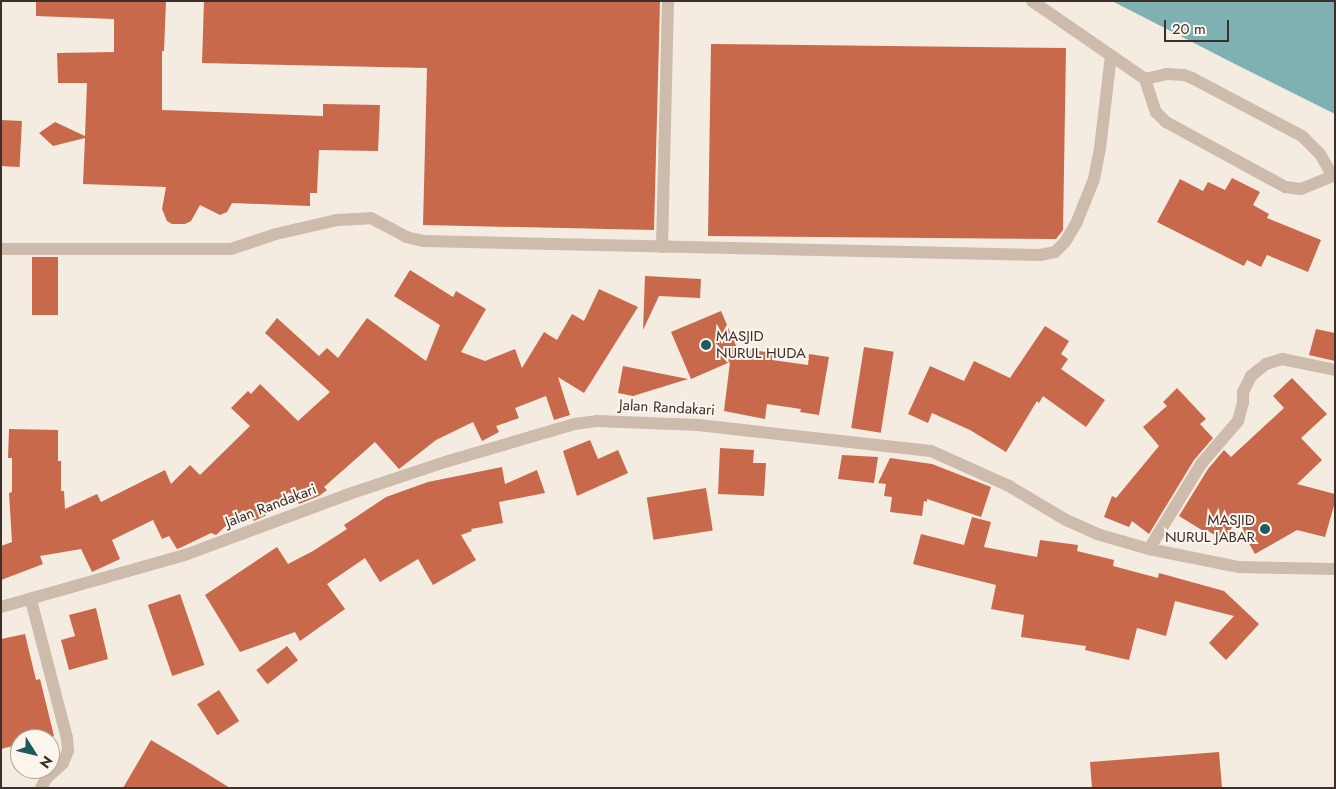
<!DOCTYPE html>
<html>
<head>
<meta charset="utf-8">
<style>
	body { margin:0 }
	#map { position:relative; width:1336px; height:789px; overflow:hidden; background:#f4ebe1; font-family:Jost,sans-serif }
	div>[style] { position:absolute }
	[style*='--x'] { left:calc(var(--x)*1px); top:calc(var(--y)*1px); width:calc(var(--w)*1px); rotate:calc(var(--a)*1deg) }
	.water>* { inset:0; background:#7fb0b2 }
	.building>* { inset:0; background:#c8694b; transform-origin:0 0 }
	.minor>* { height:12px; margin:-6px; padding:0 6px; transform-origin:6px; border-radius:6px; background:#cdbbac }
	.dots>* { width:14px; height:14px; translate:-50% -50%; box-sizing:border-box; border:2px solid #fbf5ee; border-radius:50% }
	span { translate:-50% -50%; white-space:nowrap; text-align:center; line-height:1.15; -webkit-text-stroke:4px #fbf5ee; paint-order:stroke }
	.poi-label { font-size:15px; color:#3b302b }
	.left { translate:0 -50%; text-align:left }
	.right { translate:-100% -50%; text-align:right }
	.street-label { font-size:15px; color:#3b302b }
	.frame { position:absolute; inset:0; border:2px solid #3b302b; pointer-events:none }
	.north { position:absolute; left:10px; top:729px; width:50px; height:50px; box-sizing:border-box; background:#fbf5ee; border:1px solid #aea6a0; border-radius:50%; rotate:126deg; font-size:14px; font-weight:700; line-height:20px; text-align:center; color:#3b302b }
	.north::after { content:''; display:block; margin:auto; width:18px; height:22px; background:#1f5a5e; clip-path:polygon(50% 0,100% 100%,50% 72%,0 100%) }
	.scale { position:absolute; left:1164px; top:20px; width:65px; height:22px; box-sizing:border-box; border:2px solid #3b302b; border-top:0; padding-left:6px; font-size:15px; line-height:18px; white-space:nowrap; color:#3b302b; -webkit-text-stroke:4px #fbf5ee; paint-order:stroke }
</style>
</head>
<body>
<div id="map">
	<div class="water">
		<i style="clip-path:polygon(1112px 1px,1335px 1px,1335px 114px,1233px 63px)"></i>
	</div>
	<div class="building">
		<i style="clip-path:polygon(36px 1px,166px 1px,164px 51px,162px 51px,162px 110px,323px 116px,323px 104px,380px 105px,378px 151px,319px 150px,317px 193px,310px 193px,310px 206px,232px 203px,227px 212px,220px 215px,200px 205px,191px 221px,185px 224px,172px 224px,167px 221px,162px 209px,166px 187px,83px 184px,85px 138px,53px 146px,39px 133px,55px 122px,85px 136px,87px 83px,58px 83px,57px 53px,114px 52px,114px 19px,36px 16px)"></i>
		<i style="clip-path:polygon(204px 1px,660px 1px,654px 230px,423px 225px,427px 68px,202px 63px)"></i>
		<i style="clip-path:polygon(711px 44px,1066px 48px,1063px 230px,1056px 239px,708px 236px)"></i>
		<i style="left:1px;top:120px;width:21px;height:46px;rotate:3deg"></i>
		<i style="clip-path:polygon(1232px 178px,1260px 192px,1253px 205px,1269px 214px,1267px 218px,1321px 240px,1308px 272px,1267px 255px,1261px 267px,1247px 260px,1244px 266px,1157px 222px,1180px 179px,1203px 191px,1208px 182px,1225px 190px)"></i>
		<i style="left:32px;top:257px;width:26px;height:58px"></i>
		<i style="clip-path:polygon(410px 270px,453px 297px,456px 291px,486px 309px,461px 352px,485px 361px,515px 349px,522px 368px,544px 332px,557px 340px,572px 314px,584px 321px,599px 289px,638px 307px,584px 393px,558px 377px,570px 415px,554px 420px,546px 396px,515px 408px,519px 418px,496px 426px,499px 432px,482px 441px,473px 422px,436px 440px,399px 469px,375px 442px,324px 487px,327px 490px,319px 496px,299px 504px,289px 492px,265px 516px,254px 521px,243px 510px,216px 535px,211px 533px,182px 547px,177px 549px,169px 536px,162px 539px,153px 520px,112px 540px,120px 559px,92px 572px,81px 549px,40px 556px,43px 564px,1px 580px,1px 546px,12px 542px,9px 493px,12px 492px,12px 458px,8px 458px,9px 429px,58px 430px,58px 461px,61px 461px,61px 491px,64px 491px,65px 509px,97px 494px,101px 502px,165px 470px,171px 484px,190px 465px,200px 475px,250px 426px,231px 408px,248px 391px,251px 394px,260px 384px,298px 421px,330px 392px,265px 333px,277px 318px,319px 356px,327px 348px,338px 358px,367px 318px,426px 361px,440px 325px,394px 296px)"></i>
		<i style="clip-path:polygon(645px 276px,701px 279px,700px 298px,659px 296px,643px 330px)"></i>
		<i style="clip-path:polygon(721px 311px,737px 348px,772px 353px,772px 360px,808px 365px,809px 354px,829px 357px,819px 415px,800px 412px,801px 409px,767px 404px,765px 419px,724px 411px,730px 362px,691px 379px,671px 332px)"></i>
		<i style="clip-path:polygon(1045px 326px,1069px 341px,1061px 354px,1068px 359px,1061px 369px,1105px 400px,1086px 427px,1043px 396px,1039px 403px,1037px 401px,1006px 452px,970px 430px,932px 413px,928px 423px,908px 414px,930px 366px,964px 381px,974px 361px,1010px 378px)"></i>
		<i style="clip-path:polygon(1316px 329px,1335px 333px,1335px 361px,1309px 355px)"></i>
		<i style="left:864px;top:347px;width:30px;height:82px;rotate:9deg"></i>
		<i style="clip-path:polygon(623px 366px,688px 379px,633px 396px,618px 393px)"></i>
		<i style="clip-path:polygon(1292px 378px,1327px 414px,1301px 438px,1322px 460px,1297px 484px,1335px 494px,1335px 502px,1325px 537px,1297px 530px,1255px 554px,1236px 521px,1224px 540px,1206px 530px,1205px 532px,1179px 516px,1208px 469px,1224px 450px,1231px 457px,1284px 408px,1273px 396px)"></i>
		<i style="clip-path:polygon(1177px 388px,1206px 419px,1200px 424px,1213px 438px,1194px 460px,1149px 534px,1132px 521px,1129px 527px,1104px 517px,1112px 496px,1116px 498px,1159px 446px,1143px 427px,1167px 406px,1163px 402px)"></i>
		<i style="clip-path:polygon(590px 440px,598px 459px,618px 450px,628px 473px,577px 496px,563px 451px)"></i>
		<i style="clip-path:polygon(720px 448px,754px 450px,753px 463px,766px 463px,764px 496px,718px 494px)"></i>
		<i style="clip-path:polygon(842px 455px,878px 457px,874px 483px,838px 479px)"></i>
		<i style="clip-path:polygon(890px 458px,932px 464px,991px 487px,981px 517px,927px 499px,927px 502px,924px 501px,922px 516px,890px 512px,892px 497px,884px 496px,886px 484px,878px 483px)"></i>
		<i style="clip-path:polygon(502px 467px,505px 484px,537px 470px,545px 493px,499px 502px,503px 523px,471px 529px,472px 531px,461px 535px,476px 560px,433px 585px,418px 559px,380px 582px,365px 558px,327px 584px,345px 609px,300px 641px,295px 632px,240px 652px,205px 595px,277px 547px,288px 564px,313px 551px,347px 529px,344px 525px,386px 497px,428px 482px)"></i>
		<i style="left:706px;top:488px;width:43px;height:60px;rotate:81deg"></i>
		<i style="clip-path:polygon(972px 517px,991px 522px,984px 547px,1037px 557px,1040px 540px,1078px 545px,1077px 551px,1114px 560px,1113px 566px,1158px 578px,1159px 573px,1224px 591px,1259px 624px,1226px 660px,1209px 643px,1234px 616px,1175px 601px,1166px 636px,1137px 628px,1129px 660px,1085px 650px,1086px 646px,1021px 637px,1024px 615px,991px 609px,996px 585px,913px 564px,921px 534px,964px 545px)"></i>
		<i style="left:180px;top:594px;width:75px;height:34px;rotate:71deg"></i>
		<i style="clip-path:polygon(96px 608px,108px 659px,69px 670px,61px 640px,75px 636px,69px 615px)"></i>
		<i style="clip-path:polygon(25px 634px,36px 680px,40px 679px,54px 736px,40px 739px,20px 739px,20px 744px,1px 749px,1px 639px)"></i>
		<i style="left:287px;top:646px;width:18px;height:39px;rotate:52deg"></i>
		<i style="left:219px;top:690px;width:37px;height:26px;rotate:57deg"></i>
		<i style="clip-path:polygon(151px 740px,193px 765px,230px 788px,123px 788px)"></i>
		<i style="clip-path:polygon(1219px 752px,1222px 788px,1092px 788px,1090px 762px)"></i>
	</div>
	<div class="minor">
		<i style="--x:1032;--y:1;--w:137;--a:34.6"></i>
		<i style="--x:1145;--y:79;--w:35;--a:72"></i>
		<i style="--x:1156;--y:112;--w:14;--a:45"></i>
		<i style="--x:1166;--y:122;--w:136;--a:28.6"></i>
		<i style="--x:1285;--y:187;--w:16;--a:7"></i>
		<i style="--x:1301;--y:189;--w:37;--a:-22"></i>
		<i style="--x:1145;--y:79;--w:22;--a:-13"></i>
		<i style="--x:1166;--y:74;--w:18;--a:3"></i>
		<i style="--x:1184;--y:75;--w:9;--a:21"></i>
		<i style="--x:1192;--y:78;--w:124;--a:27.8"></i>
		<i style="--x:1302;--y:136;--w:25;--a:45"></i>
		<i style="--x:1320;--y:154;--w:24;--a:60"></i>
		<i style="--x:662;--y:247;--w:246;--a:-88.6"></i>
		<i style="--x:1;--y:249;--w:230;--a:0"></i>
		<i style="--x:231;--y:249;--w:47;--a:-18.4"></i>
		<i style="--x:276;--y:234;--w:63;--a:-12.9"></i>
		<i style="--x:337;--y:220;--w:34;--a:-3"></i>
		<i style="--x:371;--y:218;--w:40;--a:28"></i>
		<i style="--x:406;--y:237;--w:18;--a:13"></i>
		<i style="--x:424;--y:241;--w:616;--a:1.3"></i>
		<i style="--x:1040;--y:255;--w:15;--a:-11"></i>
		<i style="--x:1055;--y:252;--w:14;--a:-45"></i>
		<i style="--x:1065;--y:242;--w:21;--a:-59"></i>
		<i style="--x:1076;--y:224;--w:48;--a:-68.2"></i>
		<i style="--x:1094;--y:179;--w:32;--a:-79"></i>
		<i style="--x:1100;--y:148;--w:93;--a:-83.2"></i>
		<i style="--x:1149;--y:549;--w:100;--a:-58.5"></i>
		<i style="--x:1201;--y:464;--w:57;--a:-49.3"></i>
		<i style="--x:1238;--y:421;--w:20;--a:-75"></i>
		<i style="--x:1243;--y:402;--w:10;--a:-90"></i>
		<i style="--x:1243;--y:392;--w:18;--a:-63"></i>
		<i style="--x:1251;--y:376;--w:19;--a:-39"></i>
		<i style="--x:1266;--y:364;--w:17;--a:-17"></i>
		<i style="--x:1282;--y:359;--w:54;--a:11.7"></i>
		<i style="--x:31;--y:600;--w:143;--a:75.4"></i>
		<i style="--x:67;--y:738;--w:13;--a:86"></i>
		<i style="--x:68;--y:751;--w:13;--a:113"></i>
		<i style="--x:63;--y:763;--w:23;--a:137"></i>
		<i style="--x:46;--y:779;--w:10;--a:119"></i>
		<i style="--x:1;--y:607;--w:191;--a:-15.8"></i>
		<i style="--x:185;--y:555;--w:172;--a:-20.4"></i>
		<i style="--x:346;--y:495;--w:104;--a:-18.4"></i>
		<i style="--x:445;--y:462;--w:135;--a:-16.3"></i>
		<i style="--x:575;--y:424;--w:21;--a:-8"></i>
		<i style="--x:596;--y:421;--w:102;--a:2.2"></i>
		<i style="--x:698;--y:425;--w:234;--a:6.4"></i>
		<i style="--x:931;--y:451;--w:85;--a:24.2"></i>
		<i style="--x:1009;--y:486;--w:66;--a:30.8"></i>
		<i style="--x:1066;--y:520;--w:34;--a:24"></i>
		<i style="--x:1097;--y:534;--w:54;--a:16.1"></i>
		<i style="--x:1149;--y:549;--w:92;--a:11.3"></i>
		<i style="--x:1239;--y:567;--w:96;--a:1.2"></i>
	</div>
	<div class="dots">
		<i style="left:706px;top:345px;background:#1f5a5e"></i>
		<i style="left:1265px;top:529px;background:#1f5a5e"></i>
	</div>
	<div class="poi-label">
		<span class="left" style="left:716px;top:345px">MASJID<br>NURUL HUDA</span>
		<span class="right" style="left:1255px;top:529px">MASJID<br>NURUL JABAR</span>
	</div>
	<div class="street-label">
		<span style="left:667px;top:408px;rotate:3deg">Jalan Randakari</span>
		<span style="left:271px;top:506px;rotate:-21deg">Jalan Randakari</span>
	</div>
	<div class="frame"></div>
	<div class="north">N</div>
	<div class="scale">20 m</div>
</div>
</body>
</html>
